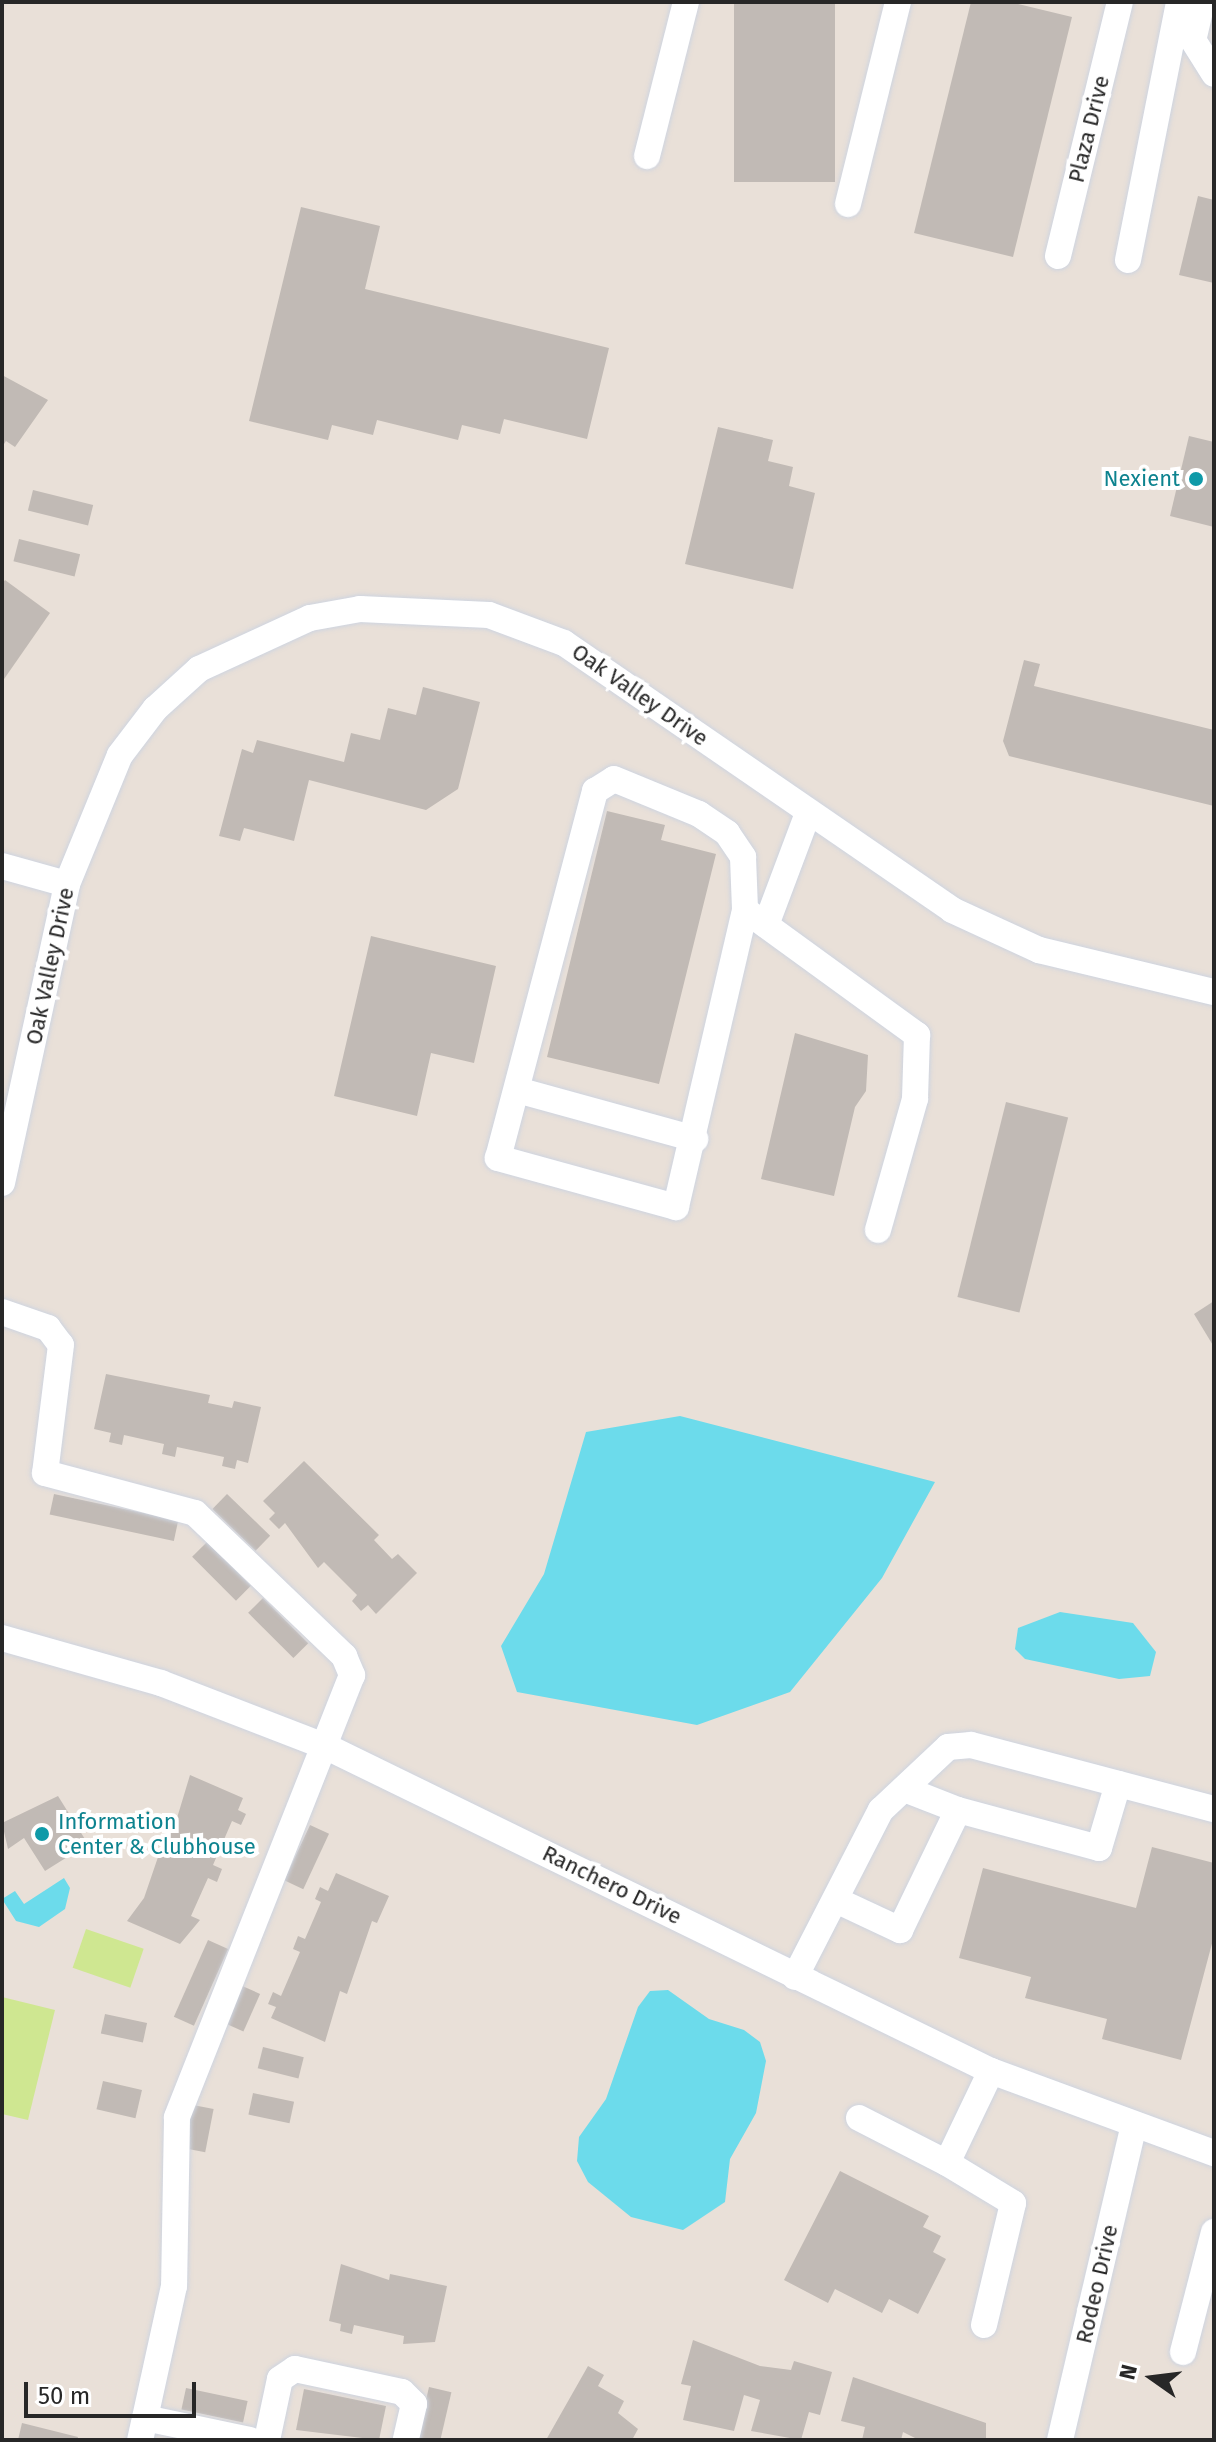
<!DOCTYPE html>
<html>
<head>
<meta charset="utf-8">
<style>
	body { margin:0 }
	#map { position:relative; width:1216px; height:2442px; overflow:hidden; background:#e9e0d8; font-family:"Fira Sans",sans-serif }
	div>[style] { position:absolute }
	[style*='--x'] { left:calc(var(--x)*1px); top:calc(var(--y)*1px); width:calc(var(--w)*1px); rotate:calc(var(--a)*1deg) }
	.pitch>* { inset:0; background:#cfe791; transform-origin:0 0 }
	.water>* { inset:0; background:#6cdbeb }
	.building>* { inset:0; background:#c1bab5; transform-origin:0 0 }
	.roads { filter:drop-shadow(0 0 2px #ced4e0) drop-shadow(0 0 2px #ced4e0) }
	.minor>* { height:26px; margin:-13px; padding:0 13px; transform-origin:13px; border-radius:13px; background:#fff }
	.dots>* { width:22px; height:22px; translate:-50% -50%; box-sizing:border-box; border:4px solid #fff; border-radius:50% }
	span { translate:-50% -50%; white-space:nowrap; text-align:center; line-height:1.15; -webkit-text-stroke:8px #fff; paint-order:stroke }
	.street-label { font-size:22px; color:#272727 }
	.culture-label { font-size:22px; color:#0d838f }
	.right { translate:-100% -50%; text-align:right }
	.left { translate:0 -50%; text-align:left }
	.frame { position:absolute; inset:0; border:4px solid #272727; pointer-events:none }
	.north { position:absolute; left:1112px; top:2338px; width:80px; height:80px; -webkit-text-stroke:6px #fff; paint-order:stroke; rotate:284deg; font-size:22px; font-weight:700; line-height:32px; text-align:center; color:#272727 }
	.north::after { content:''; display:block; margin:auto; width:28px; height:36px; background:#272727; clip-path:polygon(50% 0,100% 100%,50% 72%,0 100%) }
	.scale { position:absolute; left:24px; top:2382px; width:172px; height:36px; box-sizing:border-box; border:4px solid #272727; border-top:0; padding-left:10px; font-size:24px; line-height:28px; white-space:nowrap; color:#272727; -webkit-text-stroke:6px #fff; paint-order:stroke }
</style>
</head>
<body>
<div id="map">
	<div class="pitch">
		<i style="left:86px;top:1929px;width:61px;height:41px;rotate:19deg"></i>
		<i style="clip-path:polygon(2px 1997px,55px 2010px,28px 2120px,2px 2114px)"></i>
	</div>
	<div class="water">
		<i style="clip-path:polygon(680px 1416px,935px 1482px,882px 1578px,790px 1692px,697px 1725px,517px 1692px,501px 1646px,544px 1574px,586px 1432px)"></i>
		<i style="clip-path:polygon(1060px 1612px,1133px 1623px,1156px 1652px,1150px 1676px,1119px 1679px,1025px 1659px,1015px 1649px,1018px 1628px)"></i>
		<i style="clip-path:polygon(64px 1878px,70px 1888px,65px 1909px,39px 1927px,16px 1921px,2px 1899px,15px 1891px,24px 1904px)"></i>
		<i style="clip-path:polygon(668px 1990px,709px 2019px,744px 2030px,760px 2042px,766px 2061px,756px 2113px,730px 2159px,725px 2202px,683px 2230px,631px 2217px,588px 2182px,577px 2161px,579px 2137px,606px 2099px,638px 2007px,650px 1991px)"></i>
	</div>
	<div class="building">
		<i style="left:734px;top:2px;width:101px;height:180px"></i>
		<i style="clip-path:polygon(971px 2px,1010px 2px,1072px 17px,1013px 257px,914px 233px)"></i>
		<i style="clip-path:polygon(1198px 196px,1214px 200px,1214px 283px,1179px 275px)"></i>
		<i style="clip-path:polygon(301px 207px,380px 226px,365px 289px,609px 348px,587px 439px,504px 419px,500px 434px,462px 425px,458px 440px,377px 420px,373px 435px,332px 425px,328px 440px,249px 421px)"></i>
		<i style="clip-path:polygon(2px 375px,48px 400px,15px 447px,6px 441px,2px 447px)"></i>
		<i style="clip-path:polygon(718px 427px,773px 440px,768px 461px,793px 467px,789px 486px,815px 493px,793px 589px,685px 564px)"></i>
		<i style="clip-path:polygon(1189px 436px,1214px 442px,1214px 527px,1170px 516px)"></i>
		<i style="left:33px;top:490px;width:62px;height:21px;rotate:14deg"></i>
		<i style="left:19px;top:539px;width:63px;height:23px;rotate:14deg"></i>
		<i style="clip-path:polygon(5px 580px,50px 613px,2px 682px,2px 584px)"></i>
		<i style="clip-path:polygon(1024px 660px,1040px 664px,1034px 686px,1214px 730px,1214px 806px,1009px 756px,1003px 741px)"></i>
		<i style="clip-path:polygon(423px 687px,480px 702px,458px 789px,426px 810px,309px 780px,294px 841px,244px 828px,240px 841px,219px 836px,242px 749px,253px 753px,257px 740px,344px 762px,351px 733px,380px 740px,388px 708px,416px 715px)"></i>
		<i style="clip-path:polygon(607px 811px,665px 825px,661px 840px,716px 854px,659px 1084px,547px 1057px)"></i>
		<i style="clip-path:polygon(371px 936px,496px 966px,474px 1063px,431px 1053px,417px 1116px,334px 1096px)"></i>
		<i style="clip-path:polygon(795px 1033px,868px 1055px,866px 1091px,855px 1107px,834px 1196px,761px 1179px)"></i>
		<i style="left:1006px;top:1102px;width:64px;height:201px;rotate:14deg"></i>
		<i style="clip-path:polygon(1214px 1301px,1214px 1347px,1194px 1314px)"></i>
		<i style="clip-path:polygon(106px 1374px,210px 1395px,208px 1403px,232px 1408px,234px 1401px,261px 1407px,248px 1463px,237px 1460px,235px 1469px,222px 1466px,224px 1457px,177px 1447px,175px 1457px,162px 1454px,164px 1444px,124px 1435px,122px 1445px,109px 1442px,111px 1433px,94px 1429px)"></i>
		<i style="clip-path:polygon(304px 1461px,379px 1535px,374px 1540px,392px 1559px,398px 1554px,417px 1573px,376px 1614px,368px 1605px,361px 1611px,352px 1601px,357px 1595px,324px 1562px,318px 1568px,285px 1523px,279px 1529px,269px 1519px,275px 1513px,263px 1501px)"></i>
		<i style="left:54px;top:1494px;width:127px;height:21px;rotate:12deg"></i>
		<i style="left:227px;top:1494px;width:60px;height:21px;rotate:44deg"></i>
		<i style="left:207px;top:1542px;width:62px;height:21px;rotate:45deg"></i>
		<i style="left:263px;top:1598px;width:64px;height:21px;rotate:45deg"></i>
		<i style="clip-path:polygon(190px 1775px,243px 1798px,238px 1810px,246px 1814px,241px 1825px,232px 1821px,213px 1865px,222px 1869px,217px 1882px,208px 1878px,191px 1916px,200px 1920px,180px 1944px,127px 1921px,144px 1898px,169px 1825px,174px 1828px)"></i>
		<i style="clip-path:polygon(58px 1796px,88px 1844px,45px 1871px,24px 1838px,8px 1849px,2px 1823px)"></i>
		<i style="left:310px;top:1825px;width:21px;height:61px;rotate:25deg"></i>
		<i style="clip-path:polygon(1152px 1847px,1214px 1863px,1214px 1936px,1181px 2060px,1102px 2039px,1107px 2019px,1025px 1998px,1031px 1977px,959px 1958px,983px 1868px,1136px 1908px)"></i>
		<i style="clip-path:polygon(336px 1873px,389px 1896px,377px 1923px,372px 1921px,347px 1994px,340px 1991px,325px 2042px,271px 2018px,276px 2007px,268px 2004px,273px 1992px,281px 1996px,300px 1952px,293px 1949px,298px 1936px,305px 1939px,321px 1902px,315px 1899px,320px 1887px,328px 1891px)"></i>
		<i style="left:208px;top:1940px;width:22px;height:84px;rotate:24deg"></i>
		<i style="left:240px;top:1985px;width:22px;height:41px;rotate:24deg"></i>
		<i style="left:105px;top:2014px;width:43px;height:20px;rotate:12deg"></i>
		<i style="left:263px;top:2047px;width:42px;height:22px;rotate:14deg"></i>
		<i style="left:103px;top:2081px;width:40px;height:29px;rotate:13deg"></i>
		<i style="left:253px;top:2093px;width:42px;height:22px;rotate:12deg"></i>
		<i style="left:193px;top:2105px;width:21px;height:44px;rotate:11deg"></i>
		<i style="clip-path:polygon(840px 2171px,929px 2216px,923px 2227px,941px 2236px,933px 2252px,946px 2259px,918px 2314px,889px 2299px,882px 2313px,835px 2289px,828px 2303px,784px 2280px)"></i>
		<i style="clip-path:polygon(341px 2264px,389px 2280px,390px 2274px,447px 2286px,435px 2342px,403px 2344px,404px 2336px,354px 2325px,352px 2334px,340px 2331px,341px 2324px,329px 2321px)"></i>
		<i style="clip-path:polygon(693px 2340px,760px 2366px,791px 2370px,794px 2361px,832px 2372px,820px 2415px,809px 2412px,801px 2440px,751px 2431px,760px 2400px,744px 2395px,734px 2431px,683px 2420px,691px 2386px,681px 2384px)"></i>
		<i style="clip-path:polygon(588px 2366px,604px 2375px,598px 2386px,624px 2401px,618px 2413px,638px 2429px,632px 2440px,546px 2440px)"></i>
		<i style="clip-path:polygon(853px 2377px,986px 2423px,986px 2440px,919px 2440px,903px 2432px,901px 2440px,862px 2440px,865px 2427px,841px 2421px)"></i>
		<i style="left:429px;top:2387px;width:23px;height:54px;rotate:13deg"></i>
		<i style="left:186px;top:2388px;width:63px;height:22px;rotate:12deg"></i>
		<i style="clip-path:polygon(304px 2389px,386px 2406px,379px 2440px,296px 2430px)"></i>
		<i style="clip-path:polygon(22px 2423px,78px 2437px,77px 2440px,18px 2440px)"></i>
	</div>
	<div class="roads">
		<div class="minor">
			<i style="--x:1202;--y:2;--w:39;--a:103"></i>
			<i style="--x:1193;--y:40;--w:40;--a:58"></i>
			<i style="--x:647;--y:156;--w:159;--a:-75.8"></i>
			<i style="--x:848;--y:204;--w:208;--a:-76.1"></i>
			<i style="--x:1058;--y:256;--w:261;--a:-76.3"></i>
			<i style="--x:1128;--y:260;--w:263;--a:-78.8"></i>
			<i style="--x:614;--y:779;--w:92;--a:22.4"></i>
			<i style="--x:699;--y:814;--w:34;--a:34"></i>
			<i style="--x:727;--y:833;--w:29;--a:56"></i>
			<i style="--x:743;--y:857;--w:53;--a:87.8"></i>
			<i style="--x:745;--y:910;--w:305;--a:103.1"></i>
			<i style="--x:676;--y:1207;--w:185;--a:-164.6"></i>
			<i style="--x:498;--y:1158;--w:380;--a:-75.2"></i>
			<i style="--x:595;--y:791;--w:22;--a:-32"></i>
			<i style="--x:2;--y:866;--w:67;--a:15.5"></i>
			<i style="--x:745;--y:910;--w:213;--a:36"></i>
			<i style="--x:917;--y:1035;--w:64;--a:91.8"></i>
			<i style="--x:915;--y:1099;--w:136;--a:105.8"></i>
			<i style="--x:766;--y:925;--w:120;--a:-69.4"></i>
			<i style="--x:517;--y:1090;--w:185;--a:15.4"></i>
			<i style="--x:2;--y:1183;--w:306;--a:-77.7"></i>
			<i style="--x:67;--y:884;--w:139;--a:-67.7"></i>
			<i style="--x:120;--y:755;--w:58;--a:-52.7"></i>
			<i style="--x:155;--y:709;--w:59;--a:-42.3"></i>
			<i style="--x:199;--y:669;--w:122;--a:-24.7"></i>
			<i style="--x:310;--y:618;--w:51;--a:-10.2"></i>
			<i style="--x:360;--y:609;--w:129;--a:2.7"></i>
			<i style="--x:489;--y:615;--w:80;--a:20.5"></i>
			<i style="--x:564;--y:643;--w:471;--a:34.5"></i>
			<i style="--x:952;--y:910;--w:96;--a:24.7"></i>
			<i style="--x:1039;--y:950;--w:180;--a:13.5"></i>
			<i style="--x:2;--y:1312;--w:49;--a:19.2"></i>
			<i style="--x:48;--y:1328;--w:21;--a:53"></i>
			<i style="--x:61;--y:1345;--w:129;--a:97.1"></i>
			<i style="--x:45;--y:1473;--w:155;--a:14.9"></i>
			<i style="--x:195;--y:1513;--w:207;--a:43.8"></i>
			<i style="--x:344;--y:1656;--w:21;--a:67"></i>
			<i style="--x:352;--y:1675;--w:476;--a:111.6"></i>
			<i style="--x:177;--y:2118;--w:168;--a:91"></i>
			<i style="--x:174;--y:2286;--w:158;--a:102.4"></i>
			<i style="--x:2;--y:1638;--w:165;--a:15.8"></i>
			<i style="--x:161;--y:1683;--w:178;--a:21.1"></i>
			<i style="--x:327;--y:1747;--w:739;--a:26.01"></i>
			<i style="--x:991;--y:2071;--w:238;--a:20.2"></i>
			<i style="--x:958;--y:1810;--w:146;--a:15.1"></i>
			<i style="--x:1099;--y:1848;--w:67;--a:-73.5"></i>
			<i style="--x:836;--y:1900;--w:71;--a:25.1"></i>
			<i style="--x:900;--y:1930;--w:133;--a:-64.2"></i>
			<i style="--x:958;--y:1810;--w:58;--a:-158.7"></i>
			<i style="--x:795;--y:1977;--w:188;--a:-62.8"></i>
			<i style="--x:881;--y:1810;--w:92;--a:-43.2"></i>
			<i style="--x:948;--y:1747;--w:23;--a:-5"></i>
			<i style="--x:971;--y:1745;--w:251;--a:14.8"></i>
			<i style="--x:859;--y:2118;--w:99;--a:27.1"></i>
			<i style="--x:984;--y:2325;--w:125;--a:-76.6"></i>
			<i style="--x:1013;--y:2203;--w:77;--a:-148.8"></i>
			<i style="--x:947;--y:2163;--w:102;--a:-64.4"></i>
			<i style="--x:1183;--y:2352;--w:124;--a:-75.5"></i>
			<i style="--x:145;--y:2418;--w:107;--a:11.8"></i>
			<i style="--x:267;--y:2440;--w:62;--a:-78"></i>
			<i style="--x:280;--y:2379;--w:18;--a:-34"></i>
			<i style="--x:295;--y:2369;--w:109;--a:12.1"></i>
			<i style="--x:402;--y:2392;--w:17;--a:45"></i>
			<i style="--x:414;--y:2404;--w:37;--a:103"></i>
			<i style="--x:1060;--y:2440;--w:319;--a:-76.8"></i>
		</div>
	</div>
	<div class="dots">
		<i style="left:1196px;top:479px;background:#0f9aa8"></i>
		<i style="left:42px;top:1834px;background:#0f9aa8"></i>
	</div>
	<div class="street-label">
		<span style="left:1089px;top:129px;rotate:-76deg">Plaza Drive</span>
		<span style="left:640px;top:695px;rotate:35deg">Oak Valley Drive</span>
		<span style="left:50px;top:966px;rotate:-78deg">Oak Valley Drive</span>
		<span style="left:612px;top:1885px;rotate:26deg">Ranchero Drive</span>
		<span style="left:1097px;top:2284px;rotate:-77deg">Rodeo Drive</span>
	</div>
	<div class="culture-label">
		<span class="right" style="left:1180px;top:479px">Nexient</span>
		<span class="left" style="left:58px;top:1834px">Information<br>Center &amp; Clubhouse</span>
	</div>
	<div class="frame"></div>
	<div class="north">N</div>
	<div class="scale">50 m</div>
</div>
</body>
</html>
